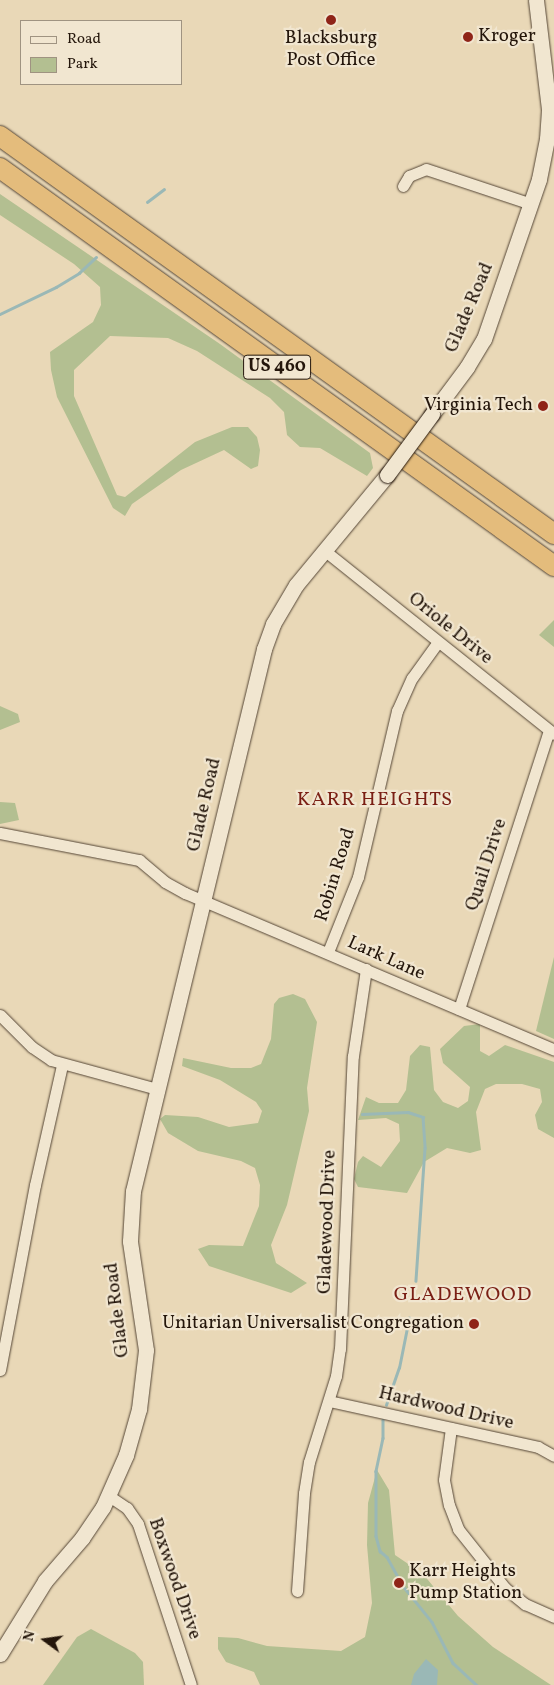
<!DOCTYPE html>
<html>
<head>
<meta charset="utf-8">
<style>
	body { margin:0 }
	#map { position:relative; width:554px; height:1685px; overflow:hidden; background:#e9d8b7; font-family:Vollkorn,serif }
	div>[style] { position:absolute }
	[style*='--x'] { left:calc(var(--x)*1px); top:calc(var(--y)*1px); width:calc(var(--w)*1px); rotate:calc(var(--a)*1deg) }
	.green>* { inset:0; background:#b3bf91 }
	.water>* { inset:0; background:#9ab8b6 }
	.stream>* { height:2.5px; margin:-1.25px; padding:0 1.25px; transform-origin:1.25px; border-radius:1.25px; background:#9ab8b6 }
	.roads { filter:drop-shadow(0 0 1px #554636) drop-shadow(0 0 1px #554636) }
	.street>* { height:11px; margin:-5.5px; padding:0 5.5px; transform-origin:5.5px; border-radius:5.5px; background:#f1e6d0 }
	.secondary>* { height:15px; margin:-7.5px; padding:0 7.5px; transform-origin:7.5px; border-radius:7.5px; background:#f1e6d0 }
	.highway>* { height:20px; margin:-10px; padding:0 10px; transform-origin:10px; border-radius:10px; background:#e4bc7c }
	.bridges { filter:drop-shadow(0 0 1px #24160b) drop-shadow(0 0 1px #24160b) }
	.secondary-bridge>* { height:15px; margin:-7.5px; padding:0 7.5px; transform-origin:7.5px; border-radius:7.5px; background:#f1e6d0 }
	.dots>* { width:14px; height:14px; translate:-50% -50%; box-sizing:border-box; border:2px solid #f1e6d0; border-radius:50% }
	span { translate:-50% -50%; white-space:nowrap; text-align:center; line-height:1.15; -webkit-text-stroke:4.5px #f1e6d0; paint-order:stroke }
	.shield-label span { padding:1px 4px; background:#f1e6d0; border:1px solid; border-radius:4px; -webkit-text-stroke-width:0 }
	.shield-label { font-size:18px; color:#24160b; font-weight:700 }
	.poi-label { font-size:19px; color:#24160b }
	.left { translate:0 -50%; text-align:left }
	.right { translate:-100% -50%; text-align:right }
	.street-label { font-size:19px; color:#24160b }
	.neighbourhood-label { font-size:20px; color:#7a1f14; letter-spacing:1px }
	.legend { position:absolute; left:20px; top:20px; width:162px; height:65px; box-sizing:border-box; background:#f1e6d0; border:1px solid #9f9381; margin:0; padding:6px 9px; list-style:none; font-size:15px; color:#24160b }
	.legend li { display:flex; align-items:center; gap:10px; height:25px }
	.legend b { width:25px; border:1px solid #9f9381 }
	.north { position:absolute; left:20px; top:1615px; width:50px; height:50px; -webkit-text-stroke:4px #f1e6d0; paint-order:stroke; rotate:284deg; font-size:14px; font-weight:700; line-height:20px; text-align:center; color:#24160b }
	.north::after { content:''; display:block; margin:auto; width:18px; height:22px; background:#24160b; clip-path:polygon(50% 0,100% 100%,50% 72%,0 100%) }
</style>
</head>
<body>
<div id="map">
	<div class="green">
		<i style="clip-path:polygon(0 194px,220px 344px,370px 453px,373px 468px,367px 476px,320px 448px,300px 447px,287px 435px,284px 412px,270px 398px,197px 351px,168px 338px,110px 336px,74px 370px,74px 396px,117px 495px,125px 497px,195px 442px,232px 427px,248px 427px,257px 437px,260px 450px,258px 466px,251px 469px,224px 450px,181px 470px,132px 504px,125px 516px,113px 508px,57px 397px,51px 370px,50px 352px,93px 322px,101px 305px,100px 287px,74px 264px,0 215px)"></i>
		<i style="clip-path:polygon(554px 620px,554px 647px,539px 635px)"></i>
		<i style="clip-path:polygon(0 706px,18px 714px,20px 722px,0 730px)"></i>
		<i style="clip-path:polygon(0 802px,15px 803px,19px 820px,0 824px)"></i>
		<i style="clip-path:polygon(554px 957px,554px 1039px,536px 1031px)"></i>
		<i style="clip-path:polygon(293px 994px,305px 999px,317px 1022px,307px 1088px,309px 1111px,287px 1205px,271px 1245px,276px 1263px,307px 1283px,291px 1293px,209px 1266px,198px 1249px,209px 1245px,243px 1246px,259px 1206px,260px 1185px,255px 1168px,241px 1161px,198px 1151px,168px 1133px,160px 1119px,165px 1115px,198px 1117px,229px 1127px,258px 1123px,262px 1111px,256px 1102px,220px 1080px,182px 1066px,183px 1058px,231px 1068px,251px 1068px,261px 1064px,271px 1039px,274px 1004px,279px 998px)"></i>
		<i style="clip-path:polygon(480px 1024px,480px 1051px,489px 1056px,505px 1045px,554px 1062px,554px 1138px,538px 1129px,535px 1115px,542px 1102px,540px 1089px,522px 1084px,496px 1084px,485px 1089px,476px 1112px,481px 1150px,470px 1153px,447px 1148px,424px 1162px,407px 1193px,358px 1187px,354px 1179px,358px 1162px,363px 1156px,381px 1167px,400px 1141px,399px 1124px,386px 1118px,358px 1120px,366px 1097px,379px 1103px,398px 1103px,406px 1090px,410px 1056px,420px 1045px,430px 1047px,434px 1090px,443px 1102px,458px 1108px,468px 1101px,470px 1087px,443px 1063px,440px 1049px,464px 1026px)"></i>
		<i style="clip-path:polygon(377px 1470px,389px 1490px,395px 1555px,423px 1574px,458px 1616px,493px 1647px,551px 1685px,260px 1685px,254px 1672px,226px 1662px,218px 1649px,218px 1637px,238px 1638px,267px 1646px,341px 1651px,365px 1637px,372px 1603px,367px 1545px,368px 1503px)"></i>
		<i style="clip-path:polygon(91px 1629px,135px 1653px,143px 1662px,144px 1685px,43px 1685px,77px 1637px)"></i>
	</div>
	<div class="water">
		<i style="clip-path:polygon(426px 1659px,438px 1670px,437px 1685px,411px 1685px,414px 1674px)"></i>
	</div>
	<div class="stream">
		<i style="--x:147;--y:202;--w:21;--a:-37"></i>
		<i style="--x:0;--y:314;--w:62;--a:-25.7"></i>
		<i style="--x:56;--y:287;--w:27;--a:-31"></i>
		<i style="--x:79;--y:273;--w:23;--a:-43"></i>
		<i style="--x:362;--y:1114;--w:46;--a:-2.5"></i>
		<i style="--x:408;--y:1112;--w:16;--a:18"></i>
		<i style="--x:423;--y:1117;--w:31;--a:86"></i>
		<i style="--x:425;--y:1148;--w:133;--a:93.9"></i>
		<i style="--x:386;--y:1405;--w:39;--a:-71"></i>
		<i style="--x:399;--y:1368;--w:51;--a:-78.7"></i>
		<i style="--x:383;--y:1420;--w:18;--a:90"></i>
		<i style="--x:383;--y:1438;--w:34;--a:102"></i>
		<i style="--x:376;--y:1471;--w:65;--a:90"></i>
		<i style="--x:376;--y:1536;--w:16;--a:75"></i>
		<i style="--x:380;--y:1551;--w:9;--a:41"></i>
		<i style="--x:387;--y:1557;--w:33;--a:61"></i>
		<i style="--x:403;--y:1586;--w:46;--a:51.1"></i>
		<i style="--x:432;--y:1622;--w:46;--a:62.9"></i>
		<i style="--x:453;--y:1663;--w:33;--a:43"></i>
	</div>
	<div class="roads">
		<div class="street">
			<i style="--x:403;--y:186;--w:12;--a:-59"></i>
			<i style="--x:409;--y:176;--w:18;--a:-22"></i>
			<i style="--x:426;--y:169;--w:111;--a:18.4"></i>
			<i style="--x:325;--y:551;--w:293;--a:38.6"></i>
			<i style="--x:0;--y:833;--w:142;--a:11"></i>
			<i style="--x:139;--y:860;--w:34;--a:40"></i>
			<i style="--x:165;--y:882;--w:23;--a:29"></i>
			<i style="--x:185;--y:893;--w:401;--a:23"></i>
			<i style="--x:328;--y:952;--w:81;--a:-68.2"></i>
			<i style="--x:358;--y:877;--w:171;--a:-76.8"></i>
			<i style="--x:397;--y:711;--w:36;--a:-66"></i>
			<i style="--x:412;--y:678;--w:44;--a:-54.2"></i>
			<i style="--x:459;--y:1009;--w:292;--a:-72.1"></i>
			<i style="--x:0;--y:1015;--w:45;--a:45"></i>
			<i style="--x:32;--y:1047;--w:23;--a:34"></i>
			<i style="--x:51;--y:1060;--w:110;--a:15.3"></i>
			<i style="--x:0;--y:1370;--w:188;--a:-79.3"></i>
			<i style="--x:35;--y:1185;--w:123;--a:-77.3"></i>
			<i style="--x:329;--y:1401;--w:214;--a:12.4"></i>
			<i style="--x:538;--y:1447;--w:18;--a:29"></i>
			<i style="--x:451;--y:1428;--w:52;--a:97.7"></i>
			<i style="--x:444;--y:1480;--w:25;--a:79"></i>
			<i style="--x:449;--y:1505;--w:26;--a:69"></i>
			<i style="--x:458;--y:1529;--w:75;--a:51.5"></i>
			<i style="--x:505;--y:1588;--w:26;--a:39"></i>
			<i style="--x:525;--y:1604;--w:32;--a:24"></i>
			<i style="--x:109;--y:1496;--w:22;--a:34"></i>
			<i style="--x:127;--y:1508;--w:19;--a:55"></i>
			<i style="--x:138;--y:1524;--w:169;--a:71.8"></i>
			<i style="--x:297;--y:1591;--w:98;--a:-85.9"></i>
			<i style="--x:304;--y:1493;--w:31;--a:-81"></i>
			<i style="--x:309;--y:1462;--w:90;--a:-72.6"></i>
			<i style="--x:336;--y:1376;--w:27;--a:-82"></i>
			<i style="--x:340;--y:1349;--w:293;--a:-87.5"></i>
			<i style="--x:353;--y:1056;--w:88;--a:-81.5"></i>
		</div>
		<div class="secondary">
			<i style="--x:432;--y:414;--w:59;--a:-53.3"></i>
			<i style="--x:467;--y:367;--w:33;--a:-59"></i>
			<i style="--x:484;--y:339;--w:169;--a:-71"></i>
			<i style="--x:539;--y:179;--w:41;--a:-78.7"></i>
			<i style="--x:547;--y:139;--w:30;--a:-86"></i>
			<i style="--x:549;--y:109;--w:110;--a:-96.8"></i>
			<i style="--x:0;--y:1654;--w:86;--a:-58.3"></i>
			<i style="--x:45;--y:1581;--w:57;--a:-49.3"></i>
			<i style="--x:82;--y:1538;--w:37;--a:-56"></i>
			<i style="--x:103;--y:1507;--w:57;--a:-66.1"></i>
			<i style="--x:126;--y:1455;--w:48;--a:-74.2"></i>
			<i style="--x:139;--y:1409;--w:59;--a:-83.2"></i>
			<i style="--x:146;--y:1350;--w:110;--a:-98.4"></i>
			<i style="--x:130;--y:1241;--w:50;--a:-86.6"></i>
			<i style="--x:133;--y:1191;--w:558;--a:-76.41"></i>
			<i style="--x:264;--y:649;--w:27;--a:-70"></i>
			<i style="--x:273;--y:624;--w:45;--a:-59.5"></i>
			<i style="--x:296;--y:585;--w:143;--a:-50.4"></i>
		</div>
		<div class="highway">
			<i style="--x:0;--y:136;--w:682;--a:35.69"></i>
			<i style="--x:0;--y:168;--w:682;--a:35.69"></i>
		</div>
	</div>
	<div class="bridges">
		<div class="secondary-bridge">
			<i style="--x:387;--y:475;--w:76;--a:-53.6"></i>
		</div>
	</div>
	<div class="dots">
		<i style="left:331px;top:20px;background:#8f2418"></i>
		<i style="left:468px;top:37px;background:#8f2418"></i>
		<i style="left:543px;top:406px;background:#8f2418"></i>
		<i style="left:474px;top:1324px;background:#8f2418"></i>
		<i style="left:399px;top:1583px;background:#8f2418"></i>
	</div>
	<div class="shield-label">
		<span style="left:277px;top:367px">US 460</span>
	</div>
	<div class="poi-label">
		<span class="left" style="left:478px;top:37px">Kroger</span>
		<span style="left:331px;top:50px">Blacksburg<br>Post Office</span>
		<span class="right" style="left:533px;top:406px">Virginia Tech</span>
		<span class="right" style="left:464px;top:1324px">Unitarian Universalist Congregation</span>
		<span class="left" style="left:409px;top:1583px">Karr Heights<br>Pump Station</span>
	</div>
	<div class="street-label">
		<span style="left:470px;top:308px;rotate:-67deg">Glade Road</span>
		<span style="left:450px;top:629px;rotate:39deg">Oriole Drive</span>
		<span style="left:205px;top:805px;rotate:-77deg">Glade Road</span>
		<span style="left:487px;top:865px;rotate:-72deg">Quail Drive</span>
		<span style="left:336px;top:875px;rotate:-73deg">Robin Road</span>
		<span style="left:386px;top:959px;rotate:24deg">Lark Lane</span>
		<span style="left:328px;top:1222px;rotate:-88deg">Gladewood Drive</span>
		<span style="left:118px;top:1310px;rotate:-97deg">Glade Road</span>
		<span style="left:446px;top:1409px;rotate:13deg">Hardwood Drive</span>
		<span style="left:174px;top:1579px;rotate:71deg">Boxwood Drive</span>
	</div>
	<div class="neighbourhood-label">
		<span style="left:375px;top:800px">KARR HEIGHTS</span>
		<span style="left:463px;top:1295px">GLADEWOOD</span>
	</div>
	<ul class="legend">
	<li><b style="height:6px;background:#f1e6d0"></b>Road</li>
	<li><b style="height:14px;background:#b3bf91"></b>Park</li>
	</ul>
	<div class="north">N</div>
</div>
</body>
</html>
